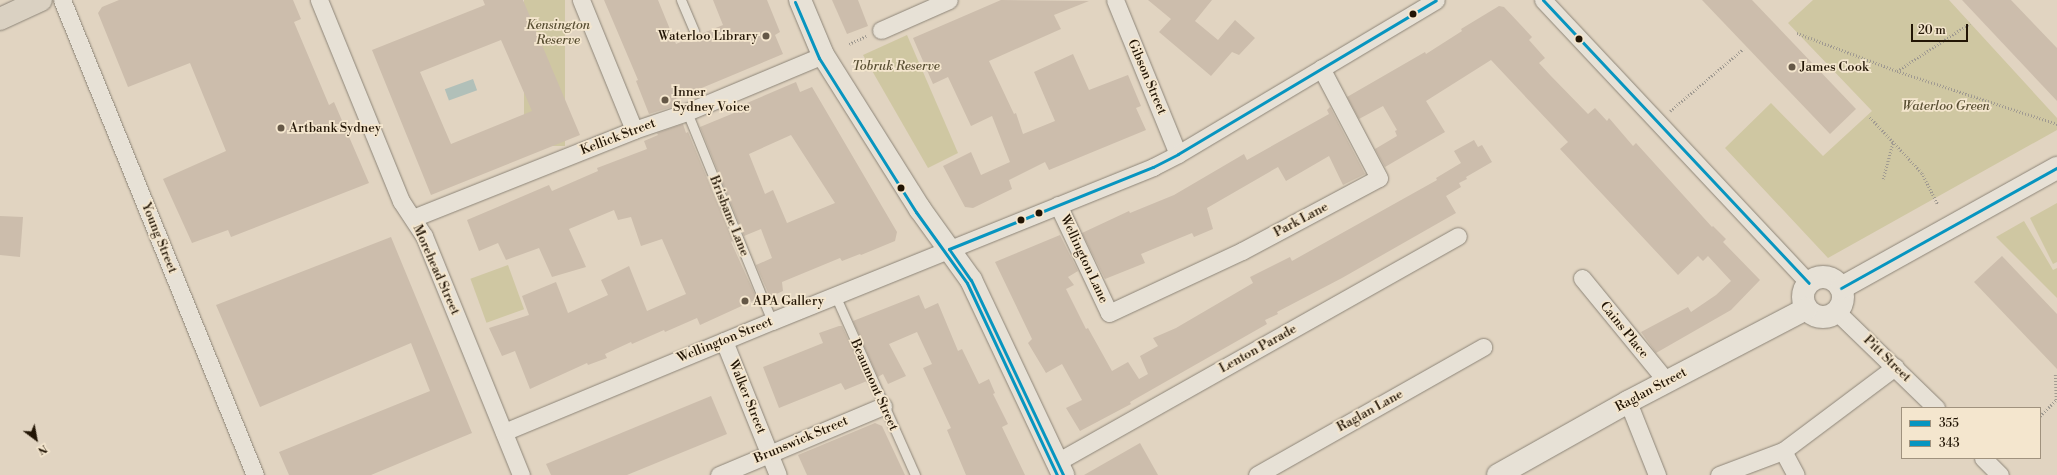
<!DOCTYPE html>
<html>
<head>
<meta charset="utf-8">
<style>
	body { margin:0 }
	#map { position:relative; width:2057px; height:475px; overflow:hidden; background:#e1d4c1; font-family:"Libre Bodoni",serif }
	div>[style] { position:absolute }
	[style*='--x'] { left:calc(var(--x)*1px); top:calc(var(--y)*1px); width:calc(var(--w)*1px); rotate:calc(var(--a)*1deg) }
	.green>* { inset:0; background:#cfc7a2; transform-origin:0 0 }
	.water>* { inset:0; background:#b1c0b9; transform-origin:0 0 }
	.building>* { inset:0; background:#ccbdac }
	.path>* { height:2.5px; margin-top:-1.25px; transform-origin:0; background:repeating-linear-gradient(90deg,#a09a91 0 1px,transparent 0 3px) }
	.roads { filter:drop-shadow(0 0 1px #8d8578) drop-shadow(0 0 1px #8d8578) }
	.lane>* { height:9px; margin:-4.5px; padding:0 4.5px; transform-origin:4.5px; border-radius:4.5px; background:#e7e1d6 }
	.street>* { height:17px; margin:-8.5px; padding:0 8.5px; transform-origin:8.5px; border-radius:8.5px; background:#e7e1d6 }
	.secondary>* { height:22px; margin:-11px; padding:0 11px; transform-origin:11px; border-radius:11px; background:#e7e1d6 }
	.secondary>.ring { margin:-11px; padding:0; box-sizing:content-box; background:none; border:22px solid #e7e1d6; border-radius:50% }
	.primary>* { height:22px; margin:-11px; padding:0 11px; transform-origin:11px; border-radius:11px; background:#dad1c2 }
	.bus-1>* { height:3px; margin:-1.5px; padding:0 1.5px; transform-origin:1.5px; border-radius:1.5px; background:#0795c0 }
	.bus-2>* { height:3px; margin:-1.5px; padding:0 1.5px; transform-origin:1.5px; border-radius:1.5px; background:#0795c0 }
	.dots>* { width:11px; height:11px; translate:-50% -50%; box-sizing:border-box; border:2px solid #f4e6ce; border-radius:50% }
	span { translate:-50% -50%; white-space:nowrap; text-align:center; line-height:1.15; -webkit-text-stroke:3.5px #f4e6ce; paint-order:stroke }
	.park-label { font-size:13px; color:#594f33; font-style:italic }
	.poi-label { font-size:13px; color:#221505 }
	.right { translate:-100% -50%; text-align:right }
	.left { translate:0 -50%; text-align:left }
	.street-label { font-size:13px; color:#221505 }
	.legend { position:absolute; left:1901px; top:407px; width:140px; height:52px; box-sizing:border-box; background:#f4e6ce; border:1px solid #a0927e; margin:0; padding:5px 7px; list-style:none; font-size:12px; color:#221505 }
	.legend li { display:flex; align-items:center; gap:8px; height:20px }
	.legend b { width:20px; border:1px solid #a0927e }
	.north { position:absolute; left:16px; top:419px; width:40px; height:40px; -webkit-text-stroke:3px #f4e6ce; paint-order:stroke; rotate:148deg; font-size:11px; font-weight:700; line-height:16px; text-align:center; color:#221505 }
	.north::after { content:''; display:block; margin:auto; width:14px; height:18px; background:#221505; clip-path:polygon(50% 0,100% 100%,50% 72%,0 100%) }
	.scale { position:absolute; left:1911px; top:24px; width:57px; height:18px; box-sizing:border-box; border:2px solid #221505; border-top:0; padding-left:5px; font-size:12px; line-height:14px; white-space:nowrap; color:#221505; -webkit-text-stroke:3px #f4e6ce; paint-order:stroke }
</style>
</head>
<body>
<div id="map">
	<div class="green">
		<i style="left:524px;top:0;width:41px;height:146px"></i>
		<i style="clip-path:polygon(1813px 0,1949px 0,2057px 118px,2057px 130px,1828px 258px,1725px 148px,1771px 103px,1823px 156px,1872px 111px,1788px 23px)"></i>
		<i style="clip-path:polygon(907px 35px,958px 153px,928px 168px,863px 55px)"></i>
		<i style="clip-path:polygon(2057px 203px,2057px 262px,2053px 264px,2030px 218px)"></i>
		<i style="clip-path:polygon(2024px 221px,2053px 270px,2057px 268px,2057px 298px,1996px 237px)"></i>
		<i style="left:508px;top:265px;width:47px;height:40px;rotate:70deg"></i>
	</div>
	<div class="water">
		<i style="left:473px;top:79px;width:12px;height:30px;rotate:70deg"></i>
	</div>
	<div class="building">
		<i style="clip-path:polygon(119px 0,293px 0,301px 19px,294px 22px,329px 105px,334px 102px,369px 183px,231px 237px,228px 230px,192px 243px,163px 179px,226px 151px,190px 63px,128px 87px,98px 13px,102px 7px)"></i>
		<i style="clip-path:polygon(evenodd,483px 0,523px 0,580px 135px,431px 195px,372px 50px,485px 5px,483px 0,501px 40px,532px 111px,451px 144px,420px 72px,501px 40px)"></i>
		<i style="clip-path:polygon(604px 0,658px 0,676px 44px,723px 25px,713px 0,767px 0,780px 32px,775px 35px,783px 54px,673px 100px,675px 106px,649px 114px,636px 81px,638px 80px)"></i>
		<i style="clip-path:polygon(832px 0,858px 0,868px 26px,847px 34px)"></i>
		<i style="clip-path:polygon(1001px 0,1089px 1px,1054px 15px,1061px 29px,989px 61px,1014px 114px,1016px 113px,1023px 134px,1055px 121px,1034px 72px,1073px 54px,1089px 90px,1128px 75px,1141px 106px,1136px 108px,1146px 130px,1049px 170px,1045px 162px,1009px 180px,1012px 189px,973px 208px,965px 207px,943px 166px,971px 152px,981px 175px,1010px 162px,992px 116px,971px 126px,948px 77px,933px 84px,913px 38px)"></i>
		<i style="clip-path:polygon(1148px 0,1212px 0,1195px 21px,1218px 40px,1235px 20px,1255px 38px,1239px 55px,1232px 52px,1211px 76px,1159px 32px,1171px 19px)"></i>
		<i style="clip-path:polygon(1702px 0,1752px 0,1856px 109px,1830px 134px)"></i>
		<i style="clip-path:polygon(1962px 0,2011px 0,2057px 48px,2057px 101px)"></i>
		<i style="clip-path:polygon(1499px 6px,1504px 7px,1532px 37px,1529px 40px,1545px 58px,1539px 63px,1550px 75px,1588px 114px,1595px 108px,1607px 121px,1609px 118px,1633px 146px,1636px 143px,1712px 227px,1713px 226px,1726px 239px,1723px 242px,1760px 280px,1731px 310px,1656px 353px,1641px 332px,1688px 307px,1691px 312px,1716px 295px,1731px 281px,1708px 256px,1703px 261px,1698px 256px,1678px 275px,1560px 149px,1568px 142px,1491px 60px,1426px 101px,1445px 132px,1385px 167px,1375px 149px,1397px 136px,1395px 131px,1397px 130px,1383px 106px,1359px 119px,1347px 97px,1425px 52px,1426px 54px,1462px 31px,1461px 29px)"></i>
		<i style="clip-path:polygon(evenodd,796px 82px,800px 92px,812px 87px,897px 232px,895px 241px,861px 255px,860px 254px,842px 261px,840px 258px,782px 282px,783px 291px,770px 297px,756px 265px,772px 258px,761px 229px,744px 236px,700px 127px,734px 113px,733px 109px,796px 82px,791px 135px,835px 203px,787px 223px,773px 190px,765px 194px,749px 154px,791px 135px)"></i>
		<i style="clip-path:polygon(1330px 107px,1365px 174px,1343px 185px,1329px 156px,1286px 181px,1278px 167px,1207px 208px,1213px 229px,1194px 237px,1192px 233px,1141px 254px,1145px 263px,1105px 279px,1082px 233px,1129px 211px,1130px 213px,1174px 195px,1244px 154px,1247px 160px,1329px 114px,1327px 110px)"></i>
		<i style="clip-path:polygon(683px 124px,686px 133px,688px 132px,733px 241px,731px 242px,757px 299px,700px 325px,697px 318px,665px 332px,664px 330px,632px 344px,631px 342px,605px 354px,607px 358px,588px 365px,587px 363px,530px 389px,515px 351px,502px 356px,489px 328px,529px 315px,522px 296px,556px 282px,568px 313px,608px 295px,601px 280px,629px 266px,647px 311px,686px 294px,662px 239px,641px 246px,631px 217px,618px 220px,614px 210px,569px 229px,586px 267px,552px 277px,539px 248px,506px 260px,498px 243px,479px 251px,467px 220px,549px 185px,552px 191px,598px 171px,597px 168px,647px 149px,644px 141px,658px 135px,657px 133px)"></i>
		<i style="clip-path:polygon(1474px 140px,1478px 147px,1482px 145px,1492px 162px,1466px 177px,1467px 179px,1459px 183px,1461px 187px,1446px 196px,1456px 213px,1342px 278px,1277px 312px,1278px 314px,1265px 320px,1267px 324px,1130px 402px,1131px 404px,1080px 431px,1066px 408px,1082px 400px,1062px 364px,1046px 373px,1028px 343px,1032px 339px,995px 262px,1060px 235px,1078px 271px,1068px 277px,1074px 285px,1066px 289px,1086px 329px,1088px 328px,1112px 371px,1128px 362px,1139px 379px,1148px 374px,1140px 356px,1158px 346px,1153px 338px,1176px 328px,1253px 283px,1250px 277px,1290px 257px,1292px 261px,1437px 180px,1436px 178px,1461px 163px,1454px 151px)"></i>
		<i style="clip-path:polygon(0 216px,23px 217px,20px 257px,0 255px)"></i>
		<i style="clip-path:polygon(391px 237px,472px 433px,371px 475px,289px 475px,279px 452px,430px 391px,411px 343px,260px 407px,216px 305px)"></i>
		<i style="clip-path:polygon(2002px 256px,2057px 314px,2057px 369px,1974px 282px)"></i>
		<i style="clip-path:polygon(919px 295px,925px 309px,938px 303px,958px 351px,962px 349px,979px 384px,989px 379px,995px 393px,993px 394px,1008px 424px,1002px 427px,1025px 475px,966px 475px,947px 430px,951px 428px,923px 368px,932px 364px,917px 332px,889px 344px,906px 376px,888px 384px,883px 374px,878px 377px,853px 321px)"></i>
		<i style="clip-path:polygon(839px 326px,842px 326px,867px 381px,845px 390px,841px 383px,779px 408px,763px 367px,823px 343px,819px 333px)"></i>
		<i style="clip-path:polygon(711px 396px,727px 434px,627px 475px,551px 475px,546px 464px)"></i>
		<i style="clip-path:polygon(875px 423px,882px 426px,905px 475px,807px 475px,798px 455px)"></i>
		<i style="clip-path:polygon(1140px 443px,1158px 475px,1084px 475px)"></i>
	</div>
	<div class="path">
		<i style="--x:1797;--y:33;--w:107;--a:20.8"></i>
		<i style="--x:1897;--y:71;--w:169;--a:18.3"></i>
		<i style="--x:849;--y:44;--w:19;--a:-25"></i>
		<i style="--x:1897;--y:71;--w:87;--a:-33.3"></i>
		<i style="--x:1670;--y:111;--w:96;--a:-40.3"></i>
		<i style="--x:1870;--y:117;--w:76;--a:47.1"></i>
		<i style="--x:1922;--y:173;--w:35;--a:63"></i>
		<i style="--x:1883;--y:179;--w:39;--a:-75"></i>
		<i style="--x:2040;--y:416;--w:23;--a:-45"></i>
		<i style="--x:2056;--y:400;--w:27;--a:-92"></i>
	</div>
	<div class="roads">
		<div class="lane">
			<i style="--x:681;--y:0;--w:34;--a:67"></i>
			<i style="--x:687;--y:112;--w:226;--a:67.9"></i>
			<i style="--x:835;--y:295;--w:197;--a:66"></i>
		</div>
		<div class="street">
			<i style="--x:62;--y:0;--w:513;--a:67.89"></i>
			<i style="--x:319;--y:0;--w:217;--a:67.8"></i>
			<i style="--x:401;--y:201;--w:42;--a:56.7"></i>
			<i style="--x:424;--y:236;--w:258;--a:67.9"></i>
			<i style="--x:581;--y:0;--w:140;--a:67.8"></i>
			<i style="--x:1115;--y:0;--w:166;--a:67.8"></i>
			<i style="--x:1543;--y:0;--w:388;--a:46.8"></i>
			<i style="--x:881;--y:30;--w:74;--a:-23.8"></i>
			<i style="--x:1058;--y:205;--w:119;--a:64.7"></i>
			<i style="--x:1109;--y:313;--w:147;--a:-25"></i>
			<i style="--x:1242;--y:251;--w:155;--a:-28.1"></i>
			<i style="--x:1379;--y:178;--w:124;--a:-117.8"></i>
			<i style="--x:413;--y:218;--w:238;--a:-21.7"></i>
			<i style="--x:634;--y:130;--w:56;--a:-18.8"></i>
			<i style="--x:687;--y:112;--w:147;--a:-22.7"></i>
			<i style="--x:1582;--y:278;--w:134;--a:50.7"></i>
			<i style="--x:1837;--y:312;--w:138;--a:44.1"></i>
			<i style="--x:724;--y:341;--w:144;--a:68.1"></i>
			<i style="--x:1628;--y:402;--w:79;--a:68.3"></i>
			<i style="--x:504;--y:432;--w:290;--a:-22.5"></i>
			<i style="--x:772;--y:321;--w:411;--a:-22"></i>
			<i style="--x:1153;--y:167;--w:28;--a:-27"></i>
			<i style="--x:1178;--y:154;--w:300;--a:-30.8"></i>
			<i style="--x:1783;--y:451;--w:27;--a:62"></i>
			<i style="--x:1983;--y:458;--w:24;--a:45"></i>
			<i style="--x:1057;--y:462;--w:460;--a:-29.4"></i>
			<i style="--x:719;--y:475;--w:178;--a:-22.8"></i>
			<i style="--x:1257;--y:475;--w:260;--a:-29.5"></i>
			<i style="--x:1719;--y:475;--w:68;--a:-20.6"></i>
			<i style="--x:1783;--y:451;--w:140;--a:-36.9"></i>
		</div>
		<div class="secondary">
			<i style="--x:800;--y:0;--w:60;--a:67.3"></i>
			<i style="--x:823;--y:55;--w:182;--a:57.8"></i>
			<i style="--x:920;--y:209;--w:87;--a:54.3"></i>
			<i style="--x:971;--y:280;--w:216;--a:64.7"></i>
			<i class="ring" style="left:1803px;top:277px;width:18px;height:18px"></i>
			<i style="--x:1841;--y:288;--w:247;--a:-29.1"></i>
			<i style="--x:1498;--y:475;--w:149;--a:-29.3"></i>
			<i style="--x:1628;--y:402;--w:201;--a:-27.6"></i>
		</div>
		<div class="primary">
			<i style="--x:0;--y:19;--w:45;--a:-24.9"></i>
		</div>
	</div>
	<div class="bus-1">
		<i style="--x:1543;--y:0;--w:388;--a:46.8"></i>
		<i style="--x:949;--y:249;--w:220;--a:-21.9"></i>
		<i style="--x:1153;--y:167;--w:28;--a:-27"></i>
		<i style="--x:1178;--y:154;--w:300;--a:-30.8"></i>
		<i style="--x:949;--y:249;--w:38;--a:55"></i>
		<i style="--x:971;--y:280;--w:216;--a:64.7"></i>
		<i style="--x:1841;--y:288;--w:247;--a:-29.1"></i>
	</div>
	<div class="bus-2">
		<i style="--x:795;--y:2;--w:61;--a:66.8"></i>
		<i style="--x:819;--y:58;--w:182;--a:57.8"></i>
		<i style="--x:916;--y:212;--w:87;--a:54.3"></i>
		<i style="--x:967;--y:283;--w:212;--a:64.9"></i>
	</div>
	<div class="dots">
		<i style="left:1413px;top:14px;background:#221505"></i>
		<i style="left:766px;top:36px;background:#655847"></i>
		<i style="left:1579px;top:39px;background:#221505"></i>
		<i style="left:1792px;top:67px;background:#655847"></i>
		<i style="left:665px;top:100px;background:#655847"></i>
		<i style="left:281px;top:128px;background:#655847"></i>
		<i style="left:901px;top:188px;background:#221505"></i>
		<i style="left:1039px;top:213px;background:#221505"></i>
		<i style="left:1021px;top:220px;background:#221505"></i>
		<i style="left:745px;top:301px;background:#655847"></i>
	</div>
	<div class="park-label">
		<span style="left:558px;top:33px">Kensington<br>Reserve</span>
		<span style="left:896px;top:66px">Tobruk Reserve</span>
		<span style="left:1946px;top:106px">Waterloo Green</span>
	</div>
	<div class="poi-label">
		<span class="right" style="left:758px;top:36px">Waterloo Library</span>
		<span class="left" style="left:1800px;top:67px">James Cook</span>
		<span class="left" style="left:673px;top:100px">Inner<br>Sydney Voice</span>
		<span class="left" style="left:289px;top:128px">Artbank Sydney</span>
		<span class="left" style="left:753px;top:301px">APA Gallery</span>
	</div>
	<div class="street-label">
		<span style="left:1147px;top:77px;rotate:67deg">Gibson Street</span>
		<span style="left:618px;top:137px;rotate:-21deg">Kellick Street</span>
		<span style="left:729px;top:216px;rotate:68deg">Brisbane Lane</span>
		<span style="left:1301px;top:220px;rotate:-28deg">Park Lane</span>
		<span style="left:159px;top:238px;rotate:68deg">Young Street</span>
		<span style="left:1084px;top:259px;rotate:65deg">Wellington Lane</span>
		<span style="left:436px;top:270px;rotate:66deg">Morehead Street</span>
		<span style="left:1624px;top:330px;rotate:51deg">Cains Place</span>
		<span style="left:725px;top:340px;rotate:-22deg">Wellington Street</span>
		<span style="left:1258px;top:349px;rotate:-29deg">Lenton Parade</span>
		<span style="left:1887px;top:359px;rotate:44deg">Pitt Street</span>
		<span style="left:874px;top:385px;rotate:66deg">Beaumont Street</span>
		<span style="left:1651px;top:390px;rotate:-28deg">Raglan Street</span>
		<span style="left:747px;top:397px;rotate:68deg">Walker Street</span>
		<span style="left:1370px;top:411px;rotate:-29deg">Raglan Lane</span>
		<span style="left:801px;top:440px;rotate:-23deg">Brunswick Street</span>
	</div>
	<ul class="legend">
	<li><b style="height:5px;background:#0795c0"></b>355</li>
	<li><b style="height:5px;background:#0795c0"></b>343</li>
	</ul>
	<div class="north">N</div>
	<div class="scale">20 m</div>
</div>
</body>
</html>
